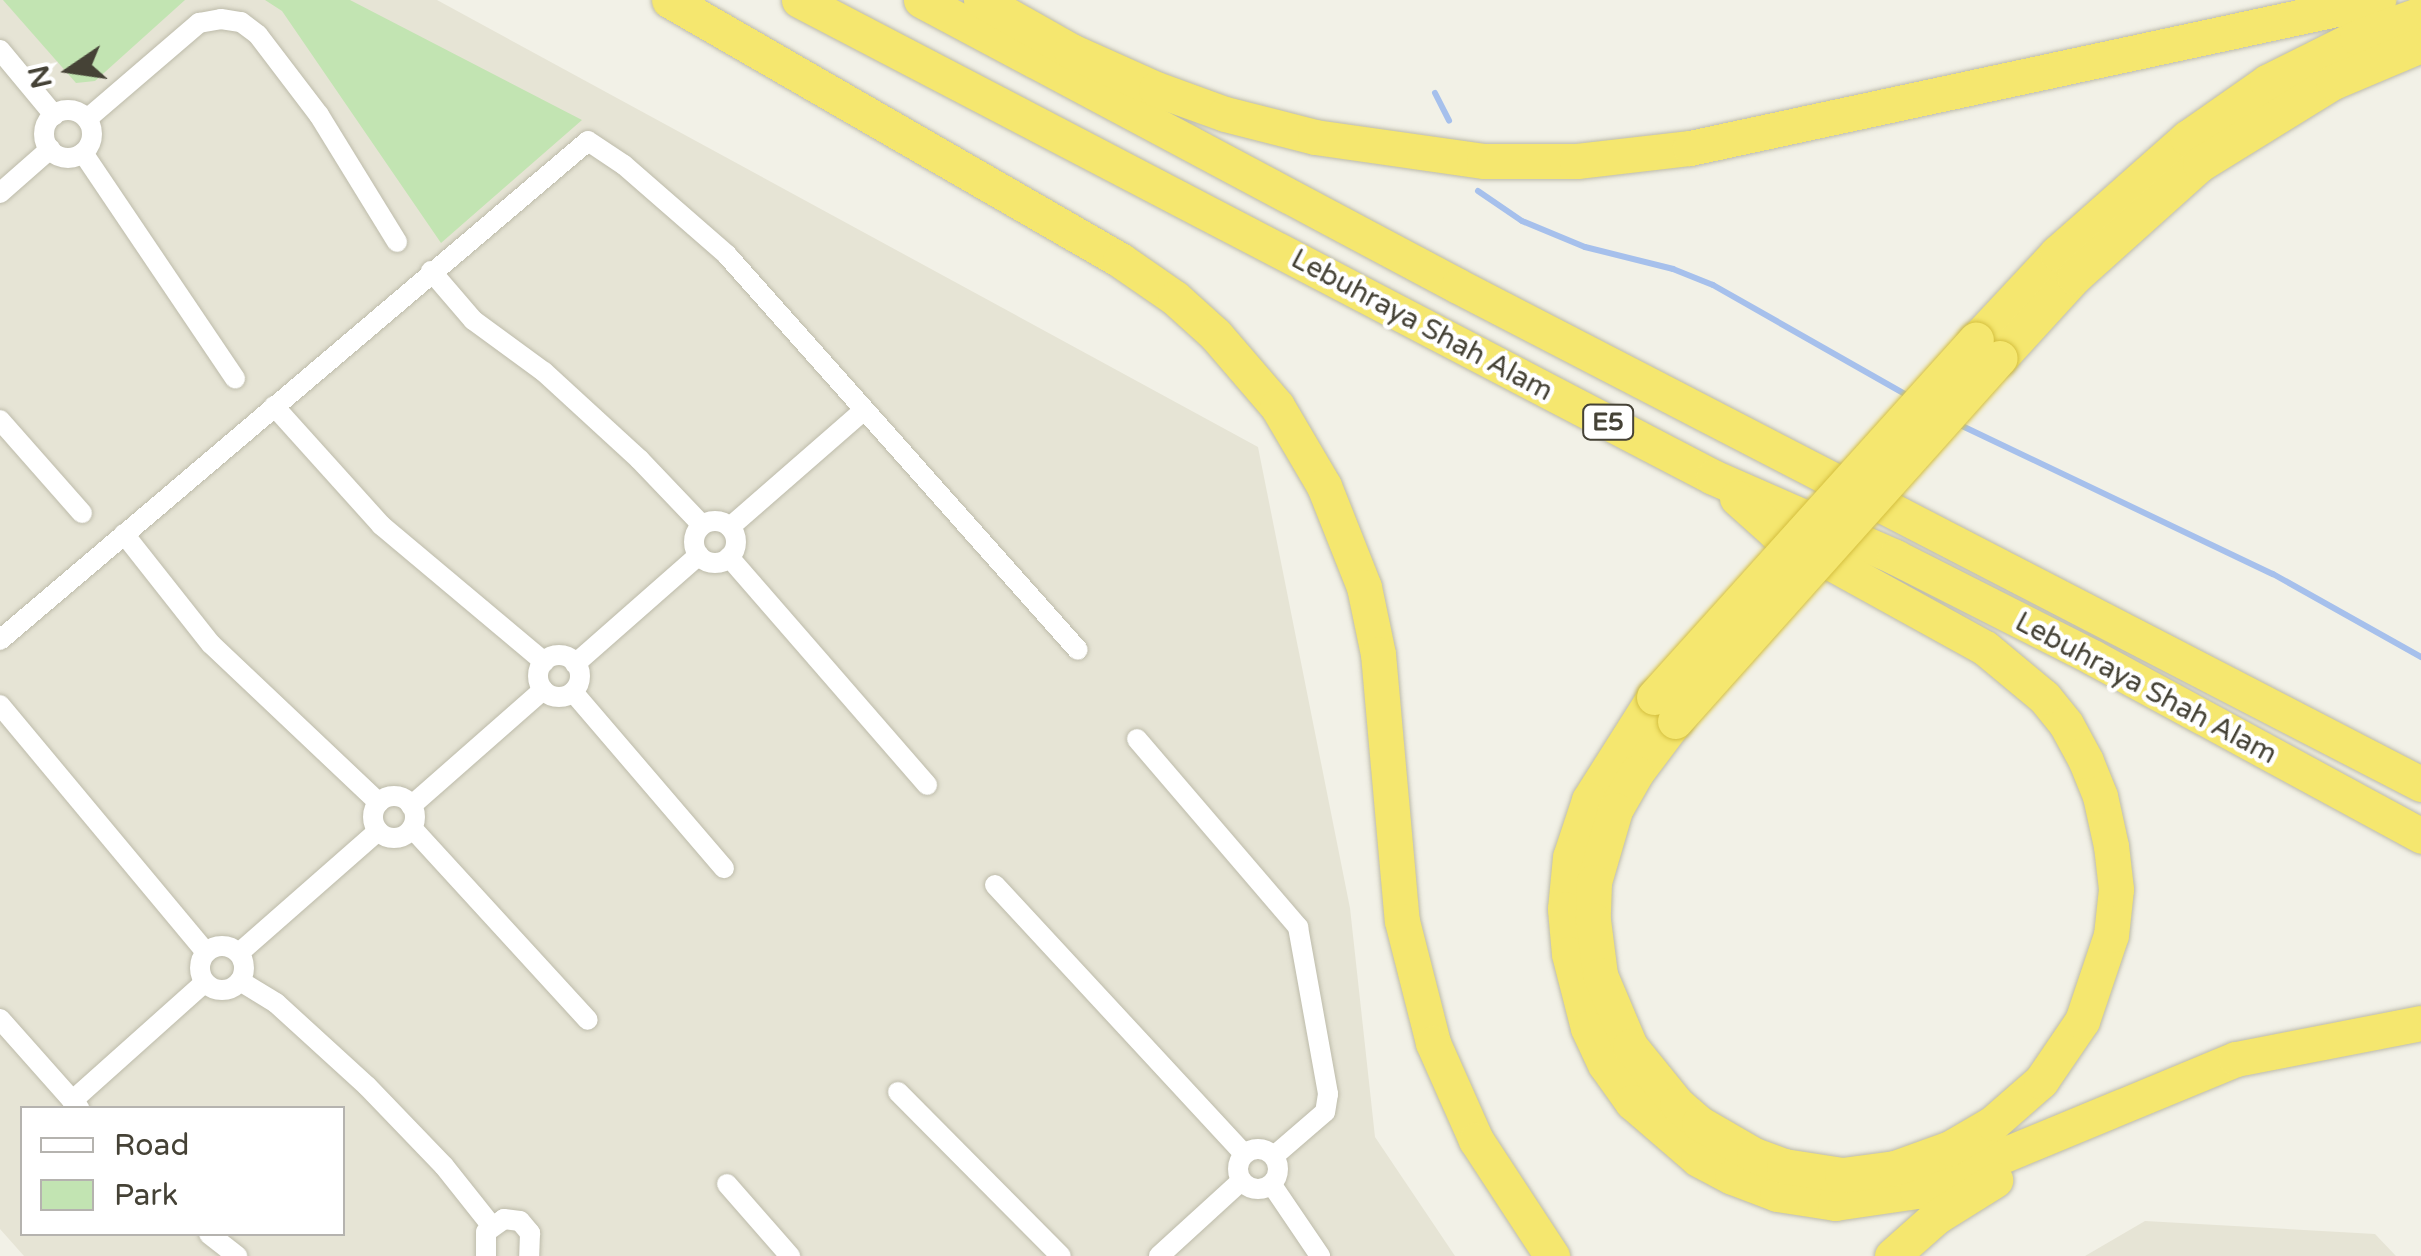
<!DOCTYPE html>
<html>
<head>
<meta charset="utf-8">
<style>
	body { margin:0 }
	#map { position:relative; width:2421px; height:1256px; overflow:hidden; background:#f2f1e7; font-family:"Varela Round",sans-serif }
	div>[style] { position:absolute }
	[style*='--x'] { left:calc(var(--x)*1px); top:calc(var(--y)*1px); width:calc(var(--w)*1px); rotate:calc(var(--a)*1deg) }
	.residential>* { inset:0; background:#e6e4d5 }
	.green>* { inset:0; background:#c2e4b2 }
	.stream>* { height:6px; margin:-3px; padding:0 3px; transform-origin:3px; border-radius:3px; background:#a6c0ec }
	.roads { filter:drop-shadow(0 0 2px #bdbbaa) drop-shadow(0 0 2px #bdbbaa) }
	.street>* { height:20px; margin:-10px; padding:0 10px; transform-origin:10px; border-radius:10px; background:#fff }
	.street>.ring { margin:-10px; padding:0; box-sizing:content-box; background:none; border:20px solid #fff; border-radius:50% }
	.highway>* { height:35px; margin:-17.5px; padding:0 17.5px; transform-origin:17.5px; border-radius:17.5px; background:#f5e76f }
	.bridges { filter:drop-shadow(0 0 2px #d4bf3f) drop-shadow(0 0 2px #d4bf3f) }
	.highway-bridge>* { height:35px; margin:-17.5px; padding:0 17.5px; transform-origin:17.5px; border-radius:17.5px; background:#f5e76f }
	span { translate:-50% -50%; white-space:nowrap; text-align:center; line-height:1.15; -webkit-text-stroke:9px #fff; paint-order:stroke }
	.shield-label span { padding:2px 8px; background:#fff; border:2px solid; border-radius:8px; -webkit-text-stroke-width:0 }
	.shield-label { font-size:25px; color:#454236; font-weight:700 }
	.street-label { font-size:28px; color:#454236 }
	.legend { position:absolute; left:20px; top:1106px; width:325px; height:130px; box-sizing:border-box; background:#fff; border:2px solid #b5b3af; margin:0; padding:12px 18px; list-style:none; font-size:30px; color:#454236 }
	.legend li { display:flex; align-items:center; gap:20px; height:50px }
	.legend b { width:50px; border:2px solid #b5b3af }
	.north { position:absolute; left:20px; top:20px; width:100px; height:100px; -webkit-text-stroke:8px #fff; paint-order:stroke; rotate:257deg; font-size:28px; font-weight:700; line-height:40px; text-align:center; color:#454236 }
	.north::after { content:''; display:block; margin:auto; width:35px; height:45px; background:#454236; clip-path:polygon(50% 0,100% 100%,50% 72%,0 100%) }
</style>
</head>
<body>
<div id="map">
	<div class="residential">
		<i style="clip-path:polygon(evenodd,0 0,437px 0,1258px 447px,1350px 908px,1375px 1137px,1455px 1256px,24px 1256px,0 1229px,0 0,22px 1108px,342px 1108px,342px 1234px,22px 1234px,22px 1108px)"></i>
		<i style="clip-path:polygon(2145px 1221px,2375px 1234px,2396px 1256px,2085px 1256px)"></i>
	</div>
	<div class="green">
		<i style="clip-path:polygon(3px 0,185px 0,95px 81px,76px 83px)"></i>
		<i style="clip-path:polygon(265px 0,350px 0,582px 120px,441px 243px,282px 11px)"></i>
	</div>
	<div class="stream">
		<i style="--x:1435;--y:93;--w:31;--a:63"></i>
		<i style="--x:1478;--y:191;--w:53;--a:34.3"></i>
		<i style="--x:1522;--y:221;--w:68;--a:22.4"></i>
		<i style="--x:1585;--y:247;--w:91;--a:14"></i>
		<i style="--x:1673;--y:269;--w:43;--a:21.8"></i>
		<i style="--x:1713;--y:285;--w:224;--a:29.6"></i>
		<i style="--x:1958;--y:424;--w:349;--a:25.5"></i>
		<i style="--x:2273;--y:574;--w:170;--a:29.3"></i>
	</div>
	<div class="roads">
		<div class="street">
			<i style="--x:0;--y:50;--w:85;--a:50.3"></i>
			<i class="ring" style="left:44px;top:110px;width:28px;height:28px"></i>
			<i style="--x:87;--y:119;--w:148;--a:-40.6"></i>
			<i style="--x:199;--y:23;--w:22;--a:-10"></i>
			<i style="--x:221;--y:19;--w:20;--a:9"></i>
			<i style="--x:241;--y:22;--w:21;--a:37"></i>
			<i style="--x:258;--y:35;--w:101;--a:52.7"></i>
			<i style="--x:319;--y:115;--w:149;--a:58.4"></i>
			<i style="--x:83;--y:153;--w:272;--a:56"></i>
			<i style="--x:0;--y:193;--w:67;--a:-41.3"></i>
			<i style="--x:431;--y:271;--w:65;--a:49.4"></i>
			<i style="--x:473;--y:320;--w:88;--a:36.2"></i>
			<i style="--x:544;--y:372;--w:129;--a:42.5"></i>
			<i style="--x:639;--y:459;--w:91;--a:46.3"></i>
			<i style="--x:274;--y:406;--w:160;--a:48"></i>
			<i style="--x:381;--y:525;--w:213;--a:40"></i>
			<i style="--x:0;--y:420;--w:124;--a:48.6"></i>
			<i class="ring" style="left:694px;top:521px;width:22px;height:22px"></i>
			<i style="--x:730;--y:527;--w:175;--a:-41.1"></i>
			<i style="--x:124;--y:534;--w:140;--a:51.7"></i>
			<i style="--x:211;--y:644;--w:231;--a:43.4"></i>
			<i style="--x:729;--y:557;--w:302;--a:49"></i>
			<i style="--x:0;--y:640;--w:771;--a:-40.32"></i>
			<i style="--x:588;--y:141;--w:43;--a:33.7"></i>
			<i style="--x:624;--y:165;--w:137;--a:41.1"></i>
			<i style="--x:727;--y:255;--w:528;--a:48.38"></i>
			<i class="ring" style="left:538px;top:655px;width:22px;height:22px"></i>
			<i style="--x:575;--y:664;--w:165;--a:-41.3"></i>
			<i style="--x:573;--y:692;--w:232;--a:49.4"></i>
			<i style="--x:0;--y:705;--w:322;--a:50.2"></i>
			<i style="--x:1137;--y:739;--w:248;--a:49.4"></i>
			<i style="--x:1298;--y:927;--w:170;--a:79.8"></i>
			<i style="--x:1328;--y:1094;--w:18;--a:99"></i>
			<i style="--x:1325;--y:1112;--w:67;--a:139.2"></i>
			<i class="ring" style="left:373px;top:796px;width:22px;height:22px"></i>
			<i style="--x:411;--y:806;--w:176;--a:-41.3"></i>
			<i style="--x:412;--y:828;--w:260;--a:47.5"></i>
			<i style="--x:995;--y:885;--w:367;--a:47.2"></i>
			<i class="ring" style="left:200px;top:946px;width:24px;height:24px"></i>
			<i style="--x:239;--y:953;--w:185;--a:-41.3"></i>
			<i style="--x:240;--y:981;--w:42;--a:31.4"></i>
			<i style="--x:276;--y:1003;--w:123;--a:42.4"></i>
			<i style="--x:367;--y:1086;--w:111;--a:46.1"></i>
			<i style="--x:444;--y:1166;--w:75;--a:51.5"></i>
			<i style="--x:0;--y:1019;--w:119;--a:48.4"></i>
			<i style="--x:898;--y:1092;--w:231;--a:45.2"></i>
			<i style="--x:72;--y:1101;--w:178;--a:-41.8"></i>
			<i class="ring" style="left:1238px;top:1149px;width:20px;height:20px"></i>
			<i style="--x:727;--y:1184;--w:96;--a:48.8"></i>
			<i style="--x:1272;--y:1185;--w:86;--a:55.9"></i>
			<i style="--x:209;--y:1234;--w:36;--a:38"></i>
			<i style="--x:486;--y:1256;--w:24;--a:-90"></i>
			<i style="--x:486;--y:1232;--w:22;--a:-36"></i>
			<i style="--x:504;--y:1219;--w:16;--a:7"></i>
			<i style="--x:520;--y:1221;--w:16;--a:50"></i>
			<i style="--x:530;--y:1233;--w:23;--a:92"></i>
			<i style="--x:1159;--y:1256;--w:111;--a:-42.4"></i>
		</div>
		<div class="highway">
			<i style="--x:669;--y:0;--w:521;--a:29.96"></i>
			<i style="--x:1120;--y:260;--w:67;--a:34.6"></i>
			<i style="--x:1175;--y:298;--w:54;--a:42"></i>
			<i style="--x:1215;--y:334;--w:95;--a:49.3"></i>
			<i style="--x:1277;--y:406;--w:93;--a:59.6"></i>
			<i style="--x:1324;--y:486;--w:109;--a:68.4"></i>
			<i style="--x:1364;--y:587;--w:68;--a:78.2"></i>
			<i style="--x:1378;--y:654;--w:268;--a:84.9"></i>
			<i style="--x:1402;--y:921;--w:126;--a:75.7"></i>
			<i style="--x:1433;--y:1043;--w:106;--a:66.1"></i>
			<i style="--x:1476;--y:1140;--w:139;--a:56.8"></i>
			<i style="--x:799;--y:0;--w:1031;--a:27.56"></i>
			<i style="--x:1713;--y:477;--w:199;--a:23.7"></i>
			<i style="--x:1895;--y:557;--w:221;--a:26.9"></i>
			<i style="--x:2092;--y:657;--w:375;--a:28.5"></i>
			<i style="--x:921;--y:0;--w:608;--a:28.04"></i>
			<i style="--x:1458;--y:286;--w:1084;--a:27.35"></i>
			<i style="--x:981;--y:0;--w:103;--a:29.5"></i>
			<i style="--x:1071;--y:51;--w:93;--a:24.1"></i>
			<i style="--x:1156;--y:89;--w:73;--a:19.9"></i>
			<i style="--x:1225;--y:114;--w:93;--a:14.3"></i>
			<i style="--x:1315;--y:137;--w:171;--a:8.1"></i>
			<i style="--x:1484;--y:161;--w:93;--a:0"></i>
			<i style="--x:1577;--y:161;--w:114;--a:-6.6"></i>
			<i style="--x:1690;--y:148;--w:704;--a:-12.14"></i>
			<i style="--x:1976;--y:340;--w:119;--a:-47"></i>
			<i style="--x:2057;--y:253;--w:174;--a:-41.5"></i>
			<i style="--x:2187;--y:138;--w:98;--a:-35"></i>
			<i style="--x:2267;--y:82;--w:101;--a:-26.6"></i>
			<i style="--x:2357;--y:37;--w:68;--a:-19.8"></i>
			<i style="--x:2000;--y:358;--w:110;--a:-47.6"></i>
			<i style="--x:2074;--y:277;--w:169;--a:-41.9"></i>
			<i style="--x:2200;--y:164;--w:156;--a:-31.7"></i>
			<i style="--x:2333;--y:82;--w:95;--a:-22.8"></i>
			<i style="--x:1654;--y:697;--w:122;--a:122.3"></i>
			<i style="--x:1589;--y:800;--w:60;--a:108.4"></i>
			<i style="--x:1570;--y:857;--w:52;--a:95.5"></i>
			<i style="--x:1565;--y:909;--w:45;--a:84.9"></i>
			<i style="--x:1569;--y:954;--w:76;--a:75.6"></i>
			<i style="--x:1588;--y:1028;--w:40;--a:65"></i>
			<i style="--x:1605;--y:1064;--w:47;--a:54.6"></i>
			<i style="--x:1632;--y:1102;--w:87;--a:40.8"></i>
			<i style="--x:1698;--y:1159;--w:38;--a:28"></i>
			<i style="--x:1732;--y:1177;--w:48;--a:20.7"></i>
			<i style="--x:1777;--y:1194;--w:59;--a:8.8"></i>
			<i style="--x:1835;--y:1203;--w:83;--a:-8.3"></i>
			<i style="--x:1917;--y:1191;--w:345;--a:-22.5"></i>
			<i style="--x:2236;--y:1059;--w:188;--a:-11"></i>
			<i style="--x:1675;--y:721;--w:65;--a:126.9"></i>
			<i style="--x:1636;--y:773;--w:43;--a:119.6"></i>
			<i style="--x:1615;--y:810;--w:75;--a:106.3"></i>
			<i style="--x:1594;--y:882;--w:38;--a:92"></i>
			<i style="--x:1593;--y:920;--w:55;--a:82.7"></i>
			<i style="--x:1600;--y:975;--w:77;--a:67.1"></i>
			<i style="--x:1630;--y:1046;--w:75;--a:51"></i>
			<i style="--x:1677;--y:1104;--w:29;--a:41"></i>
			<i style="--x:1699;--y:1123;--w:64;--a:30.2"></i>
			<i style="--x:1754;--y:1155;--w:32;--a:20"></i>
			<i style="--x:1784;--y:1166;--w:59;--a:8.8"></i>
			<i style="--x:1842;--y:1175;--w:53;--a:-7.5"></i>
			<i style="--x:1895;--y:1168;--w:59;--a:-20"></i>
			<i style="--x:1950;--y:1148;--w:50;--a:-30.2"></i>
			<i style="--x:1993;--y:1123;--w:64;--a:-41.2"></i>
			<i style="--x:2041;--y:1081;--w:73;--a:-55.7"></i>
			<i style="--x:2082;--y:1021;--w:91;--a:-71.4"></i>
			<i style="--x:2111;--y:935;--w:46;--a:-83.8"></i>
			<i style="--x:2116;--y:889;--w:43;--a:-96.6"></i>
			<i style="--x:2111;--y:846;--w:51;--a:-102.4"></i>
			<i style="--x:2100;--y:796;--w:38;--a:-112"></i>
			<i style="--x:2086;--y:761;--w:42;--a:-118.4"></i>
			<i style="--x:2066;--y:724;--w:35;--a:-129"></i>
			<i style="--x:2044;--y:697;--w:77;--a:-140.3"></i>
			<i style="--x:1985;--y:648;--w:240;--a:-151.1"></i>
			<i style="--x:1775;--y:532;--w:51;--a:-138.2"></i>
			<i style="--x:1892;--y:1256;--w:59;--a:-41.6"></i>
			<i style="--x:1936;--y:1217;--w:70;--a:-32.1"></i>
		</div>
	</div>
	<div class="bridges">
		<div class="highway-bridge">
			<i style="--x:1654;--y:697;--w:481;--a:-48"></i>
			<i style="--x:1675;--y:721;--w:487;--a:-48.2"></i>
		</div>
	</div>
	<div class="shield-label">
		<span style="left:1608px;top:422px">E5</span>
	</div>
	<div class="street-label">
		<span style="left:1422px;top:325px;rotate:28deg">Lebuhraya Shah Alam</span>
		<span style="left:2146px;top:688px;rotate:28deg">Lebuhraya Shah Alam</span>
	</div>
	<ul class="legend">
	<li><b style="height:12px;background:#fff"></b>Road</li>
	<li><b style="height:28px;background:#c2e4b2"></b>Park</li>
	</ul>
	<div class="north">N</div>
</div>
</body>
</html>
